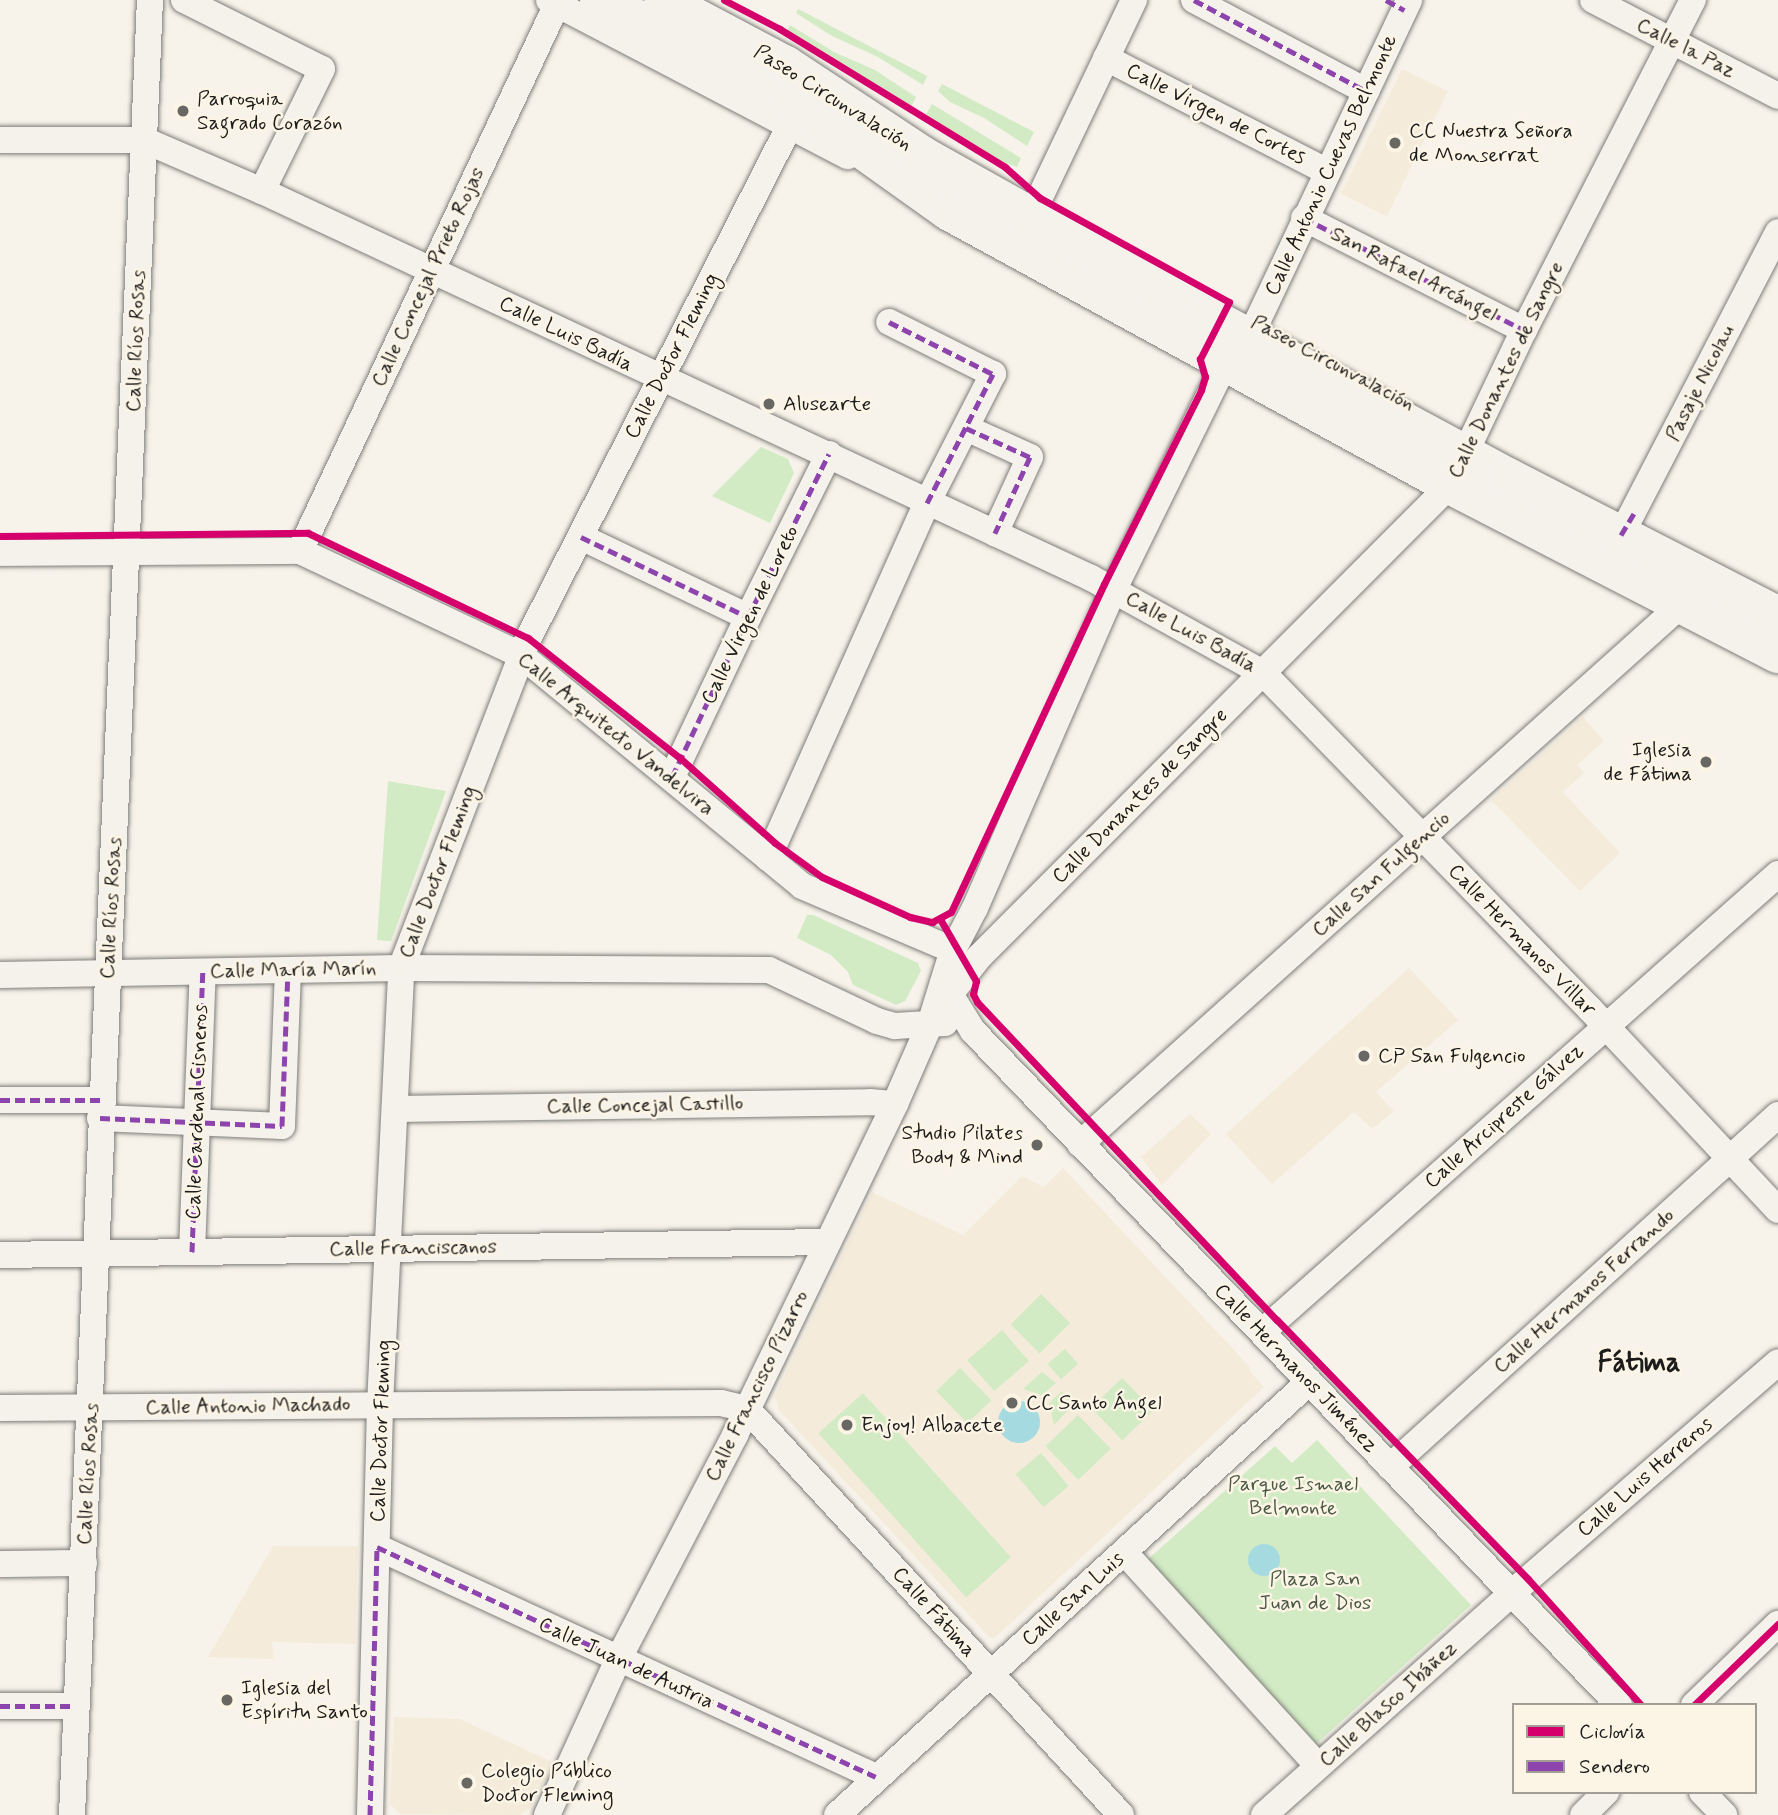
<!DOCTYPE html>
<html>
<head>
<meta charset="utf-8">
<style>
	body { margin:0 }
	#map { position:relative; width:1778px; height:1815px; overflow:hidden; background:#f7f3ea; font-family:Mynerve,sans-serif }
	div>[style] { position:absolute }
	[style*='--x'] { left:calc(var(--x)*1px); top:calc(var(--y)*1px); width:calc(var(--w)*1px); rotate:calc(var(--a)*1deg) }
	.built>* { inset:0; background:#f4ebda; transform-origin:0 0 }
	.green>* { inset:0; background:#d2ebc4; transform-origin:0 0 }
	.water>* { inset:0; background:#a4dae0 }
	.round { border-radius:50% }
	.roads { filter:drop-shadow(0 0 2px #7f7d79) drop-shadow(0 0 2px #7f7d79) }
	.street>* { height:26px; margin:-13px; padding:0 13px; transform-origin:13px; border-radius:13px; background:#f5f2ec }
	.primary>* { height:38px; margin:-19px; padding:0 19px; transform-origin:19px; border-radius:19px; background:#f5f2ec }
	.quiet>* { height:5px; margin-top:-2.5px; transform-origin:0; background:repeating-linear-gradient(90deg,#8e44ad 0 10px,transparent 0 15px) }
	.cycleway>* { height:7px; margin:-3.5px; padding:0 3.5px; transform-origin:3.5px; border-radius:3.5px; background:#d6006c }
	.dots>* { width:19px; height:19px; translate:-50% -50%; box-sizing:border-box; border:4px solid #fcf5e5; border-radius:50% }
	span { translate:-50% -50%; white-space:nowrap; text-align:center; line-height:1.15; -webkit-text-stroke:5px #fcf5e5; paint-order:stroke }
	.street-label { font-size:21px; color:#1c1c1c }
	.poi-label { font-size:21px; color:#1c1c1c }
	.left { translate:0 -50%; text-align:left }
	.right { translate:-100% -50%; text-align:right }
	.park-label { font-size:21px; color:#495845 }
	.district-label { font-size:28px; color:#1c1c1c; font-weight:700 }
	.legend { position:absolute; left:1512px; top:1703px; width:245px; height:91px; box-sizing:border-box; background:#fcf5e5; border:2px solid #a29e95; margin:0; padding:9px 12px; list-style:none; font-size:21px; color:#1c1c1c }
	.legend li { display:flex; align-items:center; gap:14px; height:35px }
	.legend b { width:35px; border:2px solid #a29e95 }
</style>
</head>
<body>
<div id="map">
	<div class="built">
		<i style="left:1402px;top:69px;width:51px;height:139px;rotate:26deg"></i>
		<i style="clip-path:polygon(1583px 717px,1604px 741px,1577px 765px,1584px 773px,1563px 792px,1620px 853px,1580px 891px,1491px 800px)"></i>
		<i style="clip-path:polygon(1409px 968px,1458px 1020px,1376px 1092px,1394px 1111px,1372px 1129px,1354px 1112px,1272px 1184px,1226px 1134px)"></i>
		<i style="clip-path:polygon(1190px 1114px,1211px 1134px,1162px 1185px,1141px 1157px)"></i>
		<i style="clip-path:polygon(1063px 1168px,1250px 1367px,1249px 1370px,1264px 1387px,996px 1637px,990px 1638px,778px 1409px,775px 1396px,872px 1192px,963px 1235px,1022px 1176px,1044px 1187px)"></i>
		<i style="clip-path:polygon(273px 1546px,358px 1546px,355px 1644px,272px 1642px,274px 1659px,208px 1657px)"></i>
		<i style="clip-path:polygon(394px 1717px,460px 1719px,554px 1763px,531px 1807px,520px 1815px,400px 1814px,390px 1804px)"></i>
	</div>
	<div class="green">
		<i style="clip-path:polygon(798px 9px,927px 76px,923px 85px,878px 57px,832px 36px,796px 13px)"></i>
		<i style="clip-path:polygon(790px 25px,834px 52px,875px 70px,916px 97px,911px 107px,787px 31px)"></i>
		<i style="clip-path:polygon(942px 84px,1034px 132px,1027px 146px,984px 118px,950px 102px,938px 91px)"></i>
		<i style="clip-path:polygon(932px 104px,1021px 158px,1017px 167px,1007px 163px,1005px 167px,925px 116px)"></i>
		<i style="clip-path:polygon(761px 447px,788px 459px,794px 473px,770px 523px,712px 496px)"></i>
		<i style="clip-path:polygon(388px 781px,446px 791px,391px 941px,377px 940px)"></i>
		<i style="clip-path:polygon(807px 915px,813px 915px,918px 963px,921px 971px,905px 1001px,896px 1005px,853px 985px,848px 972px,831px 955px,797px 938px)"></i>
		<i style="left:1041px;top:1294px;width:41px;height:43px;rotate:45deg"></i>
		<i style="left:1002px;top:1330px;width:41px;height:46px;rotate:49deg"></i>
		<i style="left:1065px;top:1349px;width:20px;height:23px;rotate:49deg"></i>
		<i style="left:960px;top:1368px;width:45px;height:33px;rotate:46deg"></i>
		<i style="clip-path:polygon(1042px 1372px,1056px 1383px,1042px 1395px,1023px 1389px)"></i>
		<i style="left:1122px;top:1378px;width:45px;height:43px;rotate:46deg"></i>
		<i style="clip-path:polygon(1062px 1391px,1075px 1403px,1054px 1425px,1049px 1403px)"></i>
		<i style="left:863px;top:1393px;width:221px;height:60px;rotate:48deg"></i>
		<i style="left:1078px;top:1415px;width:47px;height:45px;rotate:46deg"></i>
		<i style="clip-path:polygon(1317px 1440px,1471px 1605px,1316px 1744px,1147px 1560px,1275px 1446px,1292px 1463px)"></i>
		<i style="left:1041px;top:1453px;width:43px;height:33px;rotate:50deg"></i>
	</div>
	<div class="water">
		<i class="round" style="left:998px;top:1401px;width:42px;height:42px"></i>
		<i class="round" style="left:1248px;top:1544px;width:32px;height:32px"></i>
	</div>
	<div class="roads">
		<div class="street">
			<i style="--x:184;--y:0;--w:154;--a:26.6"></i>
			<i style="--x:322;--y:69;--w:136;--a:116.2"></i>
			<i style="--x:549;--y:0;--w:337;--a:27.6"></i>
			<i style="--x:1194;--y:0;--w:195;--a:27.9"></i>
			<i style="--x:1593;--y:0;--w:208;--a:27.4"></i>
			<i style="--x:1106;--y:58;--w:247;--a:27.2"></i>
			<i style="--x:0;--y:140;--w:144;--a:0"></i>
			<i style="--x:144;--y:140;--w:129;--a:23.4"></i>
			<i style="--x:262;--y:191;--w:915;--a:25.02"></i>
			<i style="--x:1091;--y:578;--w:196;--a:28.9"></i>
			<i style="--x:1263;--y:673;--w:469;--a:45.8"></i>
			<i style="--x:1590;--y:1009;--w:275;--a:46.9"></i>
			<i style="--x:1030;--y:218;--w:242;--a:-64.5"></i>
			<i style="--x:1304;--y:218;--w:247;--a:27"></i>
			<i style="--x:966;--y:428;--w:70;--a:24.4"></i>
			<i style="--x:1030;--y:457;--w:84;--a:114.7"></i>
			<i style="--x:1621;--y:535;--w:341;--a:-62.6"></i>
			<i style="--x:581;--y:537;--w:185;--a:25.6"></i>
			<i style="--x:300;--y:551;--w:604;--a:-64.83"></i>
			<i style="--x:0;--y:553;--w:300;--a:-0.4"></i>
			<i style="--x:300;--y:551;--w:244;--a:25.2"></i>
			<i style="--x:521;--y:655;--w:364;--a:39.4"></i>
			<i style="--x:802;--y:886;--w:164;--a:23"></i>
			<i style="--x:672;--y:777;--w:177;--a:-64.6"></i>
			<i style="--x:748;--y:617;--w:182;--a:-63.6"></i>
			<i style="--x:768;--y:858;--w:389;--a:-65.9"></i>
			<i style="--x:927;--y:503;--w:145;--a:-62.9"></i>
			<i style="--x:993;--y:374;--w:116;--a:-153.4"></i>
			<i style="--x:0;--y:975;--w:401;--a:-1"></i>
			<i style="--x:401;--y:968;--w:368;--a:0.3"></i>
			<i style="--x:769;--y:970;--w:119;--a:25.3"></i>
			<i style="--x:877;--y:1021;--w:19;--a:16"></i>
			<i style="--x:895;--y:1026;--w:50;--a:-3.4"></i>
			<i style="--x:943;--y:983;--w:57;--a:58"></i>
			<i style="--x:973;--y:1031;--w:934;--a:46.22"></i>
			<i style="--x:944;--y:1002;--w:57;--a:-52.1"></i>
			<i style="--x:979;--y:957;--w:667;--a:-45.06"></i>
			<i style="--x:1450;--y:485;--w:172;--a:-64.5"></i>
			<i style="--x:1524;--y:330;--w:371;--a:-62.9"></i>
			<i style="--x:0;--y:1100;--w:100;--a:0"></i>
			<i style="--x:395;--y:1109;--w:475;--a:-0.8"></i>
			<i style="--x:870;--y:1102;--w:25;--a:5"></i>
			<i style="--x:100;--y:1118;--w:182;--a:2.5"></i>
			<i style="--x:282;--y:1126;--w:156;--a:-87.8"></i>
			<i style="--x:1080;--y:1144;--w:809;--a:-41.89"></i>
			<i style="--x:192;--y:1252;--w:280;--a:-87.8"></i>
			<i style="--x:0;--y:1255;--w:827;--a:-0.9"></i>
			<i style="--x:1262;--y:1332;--w:690;--a:-41.59"></i>
			<i style="--x:0;--y:1408;--w:721;--a:-0.4"></i>
			<i style="--x:721;--y:1403;--w:27;--a:13"></i>
			<i style="--x:747;--y:1409;--w:552;--a:47.35"></i>
			<i style="--x:1390;--y:1467;--w:524;--a:-42.21"></i>
			<i style="--x:377;--y:1547;--w:549;--a:24.75"></i>
			<i style="--x:1125;--y:1553;--w:287;--a:47.8"></i>
			<i style="--x:0;--y:1564;--w:84;--a:-0.7"></i>
			<i style="--x:1694;--y:1705;--w:117;--a:-44"></i>
			<i style="--x:0;--y:1706;--w:75;--a:0"></i>
			<i style="--x:1702;--y:1792;--w:32;--a:46"></i>
			<i style="--x:72;--y:1815;--w:1817;--a:-87.54"></i>
			<i style="--x:370;--y:1815;--w:410;--a:-88.6"></i>
			<i style="--x:380;--y:1405;--w:438;--a:-87.2"></i>
			<i style="--x:401;--y:968;--w:350;--a:-68.9"></i>
			<i style="--x:527;--y:641;--w:577;--a:-62.99"></i>
			<i style="--x:547;--y:1815;--w:170;--a:-65.4"></i>
			<i style="--x:618;--y:1660;--w:254;--a:-62.5"></i>
			<i style="--x:735;--y:1435;--w:368;--a:-64.2"></i>
			<i style="--x:895;--y:1104;--w:87;--a:-66.4"></i>
			<i style="--x:930;--y:1024;--w:77;--a:-72.7"></i>
			<i style="--x:953;--y:950;--w:47;--a:-62.4"></i>
			<i style="--x:975;--y:908;--w:348;--a:-66.5"></i>
			<i style="--x:1114;--y:589;--w:254;--a:-63.8"></i>
			<i style="--x:1226;--y:361;--w:32;--a:-44"></i>
			<i style="--x:1249;--y:339;--w:375;--a:-64.7"></i>
			<i style="--x:837;--y:1815;--w:641;--a:-42.53"></i>
			<i style="--x:1264;--y:1815;--w:345;--a:-41.8"></i>
			<i style="--x:1521;--y:1585;--w:340;--a:-40.9"></i>
			<i style="--x:1583;--y:1815;--w:33;--a:-45"></i>
		</div>
		<div class="primary">
			<i style="--x:599;--y:0;--w:126;--a:26"></i>
			<i style="--x:712;--y:55;--w:94;--a:29.3"></i>
			<i style="--x:794;--y:101;--w:189;--a:35.5"></i>
			<i style="--x:948;--y:211;--w:572;--a:28.63"></i>
			<i style="--x:1450;--y:485;--w:369;--a:27.3"></i>
			<i style="--x:663;--y:0;--w:139;--a:27.9"></i>
			<i style="--x:786;--y:65;--w:163;--a:33.5"></i>
			<i style="--x:922;--y:155;--w:325;--a:29.3"></i>
			<i style="--x:1205;--y:314;--w:346;--a:28.3"></i>
			<i style="--x:1510;--y:478;--w:301;--a:27.2"></i>
		</div>
	</div>
	<div class="quiet">
		<i style="--x:1194;--y:0;--w:195;--a:27.9"></i>
		<i style="--x:1386;--y:0;--w:21;--a:29"></i>
		<i style="--x:1304;--y:218;--w:247;--a:27"></i>
		<i style="--x:889;--y:322;--w:116;--a:26.6"></i>
		<i style="--x:993;--y:374;--w:145;--a:117.1"></i>
		<i style="--x:966;--y:428;--w:70;--a:24.4"></i>
		<i style="--x:1030;--y:457;--w:84;--a:114.7"></i>
		<i style="--x:1621;--y:535;--w:26;--a:-59"></i>
		<i style="--x:581;--y:537;--w:185;--a:25.6"></i>
		<i style="--x:672;--y:777;--w:177;--a:-64.6"></i>
		<i style="--x:748;--y:617;--w:182;--a:-63.6"></i>
		<i style="--x:0;--y:1100;--w:100;--a:0"></i>
		<i style="--x:100;--y:1118;--w:182;--a:2.5"></i>
		<i style="--x:282;--y:1126;--w:156;--a:-87.8"></i>
		<i style="--x:192;--y:1252;--w:280;--a:-87.8"></i>
		<i style="--x:0;--y:1706;--w:75;--a:0"></i>
		<i style="--x:370;--y:1815;--w:268;--a:-88.5"></i>
		<i style="--x:377;--y:1547;--w:549;--a:24.75"></i>
	</div>
	<div class="cycleway">
		<i style="--x:0;--y:536;--w:308;--a:-0.6"></i>
		<i style="--x:308;--y:533;--w:244;--a:25.5"></i>
		<i style="--x:528;--y:638;--w:194;--a:38.3"></i>
		<i style="--x:680;--y:758;--w:127;--a:41.8"></i>
		<i style="--x:775;--y:843;--w:58;--a:35.9"></i>
		<i style="--x:822;--y:877;--w:97;--a:24.4"></i>
		<i style="--x:910;--y:917;--w:23;--a:13"></i>
		<i style="--x:932;--y:922;--w:21;--a:-28"></i>
		<i style="--x:951;--y:912;--w:362;--a:-65"></i>
		<i style="--x:1104;--y:584;--w:217;--a:-63.4"></i>
		<i style="--x:1201;--y:390;--w:14;--a:-73"></i>
		<i style="--x:1205;--y:377;--w:19;--a:-106"></i>
		<i style="--x:1200;--y:359;--w:64;--a:-63"></i>
		<i style="--x:1229;--y:302;--w:216;--a:-151.2"></i>
		<i style="--x:1040;--y:198;--w:47;--a:-138.5"></i>
		<i style="--x:1005;--y:167;--w:264;--a:-148.5"></i>
		<i style="--x:780;--y:29;--w:63;--a:-152.6"></i>
		<i style="--x:940;--y:919;--w:72;--a:59.9"></i>
		<i style="--x:976;--y:981;--w:13;--a:103"></i>
		<i style="--x:973;--y:994;--w:9;--a:63"></i>
		<i style="--x:977;--y:1002;--w:437;--a:46.7"></i>
		<i style="--x:1277;--y:1320;--w:361;--a:45.9"></i>
		<i style="--x:1528;--y:1579;--w:169;--a:48.1"></i>
		<i style="--x:1694;--y:1705;--w:117;--a:-44"></i>
	</div>
	<div class="dots">
		<i style="left:183px;top:111px;background:#696764"></i>
		<i style="left:1395px;top:143px;background:#696764"></i>
		<i style="left:769px;top:404px;background:#696764"></i>
		<i style="left:1706px;top:762px;background:#696764"></i>
		<i style="left:1364px;top:1056px;background:#696764"></i>
		<i style="left:1037px;top:1145px;background:#696764"></i>
		<i style="left:1012px;top:1403px;background:#696764"></i>
		<i style="left:847px;top:1425px;background:#696764"></i>
		<i style="left:227px;top:1700px;background:#696764"></i>
		<i style="left:467px;top:1783px;background:#696764"></i>
	</div>
	<div class="street-label">
		<span style="left:1686px;top:48px;rotate:27deg">Calle la Paz</span>
		<span style="left:833px;top:98px;rotate:32deg">Paseo Circunvalación</span>
		<span style="left:1216px;top:114px;rotate:27deg">Calle Virgen de Cortes</span>
		<span style="left:1331px;top:165px;rotate:-65deg">Calle Antonio Cuevas Belmonte</span>
		<span style="left:1414px;top:274px;rotate:27deg">San Rafael Arcángel</span>
		<span style="left:428px;top:277px;rotate:-65deg">Calle Concejal Prieto Rojas</span>
		<span style="left:566px;top:334px;rotate:26deg">Calle Luis Badía</span>
		<span style="left:136px;top:341px;rotate:-88deg">Calle Ríos Rosas</span>
		<span style="left:672px;top:356px;rotate:-63deg">Calle Doctor Fleming</span>
		<span style="left:1333px;top:363px;rotate:28deg">Paseo Circunvalación</span>
		<span style="left:1506px;top:370px;rotate:-64deg">Calle Donantes de Sangre</span>
		<span style="left:1700px;top:383px;rotate:-63deg">Pasaje Nicolau</span>
		<span style="left:750px;top:615px;rotate:-64deg">Calle Virgen de Loreto</span>
		<span style="left:1191px;top:632px;rotate:29deg">Calle Luis Badía</span>
		<span style="left:616px;top:734px;rotate:39deg">Calle Arquitecto Vandelvira</span>
		<span style="left:1140px;top:796px;rotate:-45deg">Calle Donantes de Sangre</span>
		<span style="left:438px;top:872px;rotate:-69deg">Calle Doctor Fleming</span>
		<span style="left:1381px;top:874px;rotate:-42deg">Calle San Fulgencio</span>
		<span style="left:111px;top:908px;rotate:-87deg">Calle Ríos Rosas</span>
		<span style="left:1522px;top:940px;rotate:46deg">Calle Hermanos Villar</span>
		<span style="left:293px;top:970px;rotate:-1deg">Calle María Marín</span>
		<span style="left:645px;top:1105px;rotate:-1deg">Calle Concejal Castillo</span>
		<span style="left:197px;top:1112px;rotate:-88deg">Calle Cardenal Cisneros</span>
		<span style="left:1504px;top:1116px;rotate:-42deg">Calle Arcipreste Gálvez</span>
		<span style="left:413px;top:1248px;rotate:-1deg">Calle Franciscanos</span>
		<span style="left:1584px;top:1291px;rotate:-42deg">Calle Hermanos Ferrando</span>
		<span style="left:1296px;top:1368px;rotate:46deg">Calle Hermanos Jiménez</span>
		<span style="left:757px;top:1386px;rotate:-64deg">Calle Francisco Pizarro</span>
		<span style="left:248px;top:1406px;rotate:-1deg">Calle Antonio Machado</span>
		<span style="left:381px;top:1431px;rotate:-88deg">Calle Doctor Fleming</span>
		<span style="left:88px;top:1474px;rotate:-87deg">Calle Ríos Rosas</span>
		<span style="left:1645px;top:1477px;rotate:-41deg">Calle Luis Herreros</span>
		<span style="left:1073px;top:1599px;rotate:-42deg">Calle San Luis</span>
		<span style="left:934px;top:1612px;rotate:48deg">Calle Fátima</span>
		<span style="left:626px;top:1663px;rotate:25deg">Calle Juan de Austria</span>
		<span style="left:1388px;top:1704px;rotate:-42deg">Calle Blasco Ibáñez</span>
	</div>
	<div class="poi-label">
		<span class="left" style="left:197px;top:111px">Parroquia<br>Sagrado Corazón</span>
		<span class="left" style="left:1409px;top:143px">CC Nuestra Señora<br>de Monserrat</span>
		<span class="left" style="left:783px;top:404px">Alusearte</span>
		<span class="right" style="left:1692px;top:762px">Iglesia<br>de Fátima</span>
		<span class="left" style="left:1378px;top:1056px">CP San Fulgencio</span>
		<span class="right" style="left:1023px;top:1145px">Studio Pilates<br>Body &amp; Mind</span>
		<span class="left" style="left:1026px;top:1403px">CC Santo Ángel</span>
		<span class="left" style="left:861px;top:1425px">Enjoy! Albacete</span>
		<span class="left" style="left:241px;top:1700px">Iglesia del<br>Espíritu Santo</span>
		<span class="left" style="left:481px;top:1783px">Colegio Público<br>Doctor Fleming</span>
	</div>
	<div class="park-label">
		<span style="left:1293px;top:1496px">Parque Ismael<br>Belmonte</span>
		<span style="left:1315px;top:1591px">Plaza San<br>Juan de Dios</span>
	</div>
	<div class="district-label">
		<span style="left:1639px;top:1364px">Fátima</span>
	</div>
	<ul class="legend">
	<li><b style="height:9px;background:#d6006c"></b>Ciclovía</li>
	<li><b style="height:9px;background:#8e44ad"></b>Sendero</li>
	</ul>
</div>
</body>
</html>
